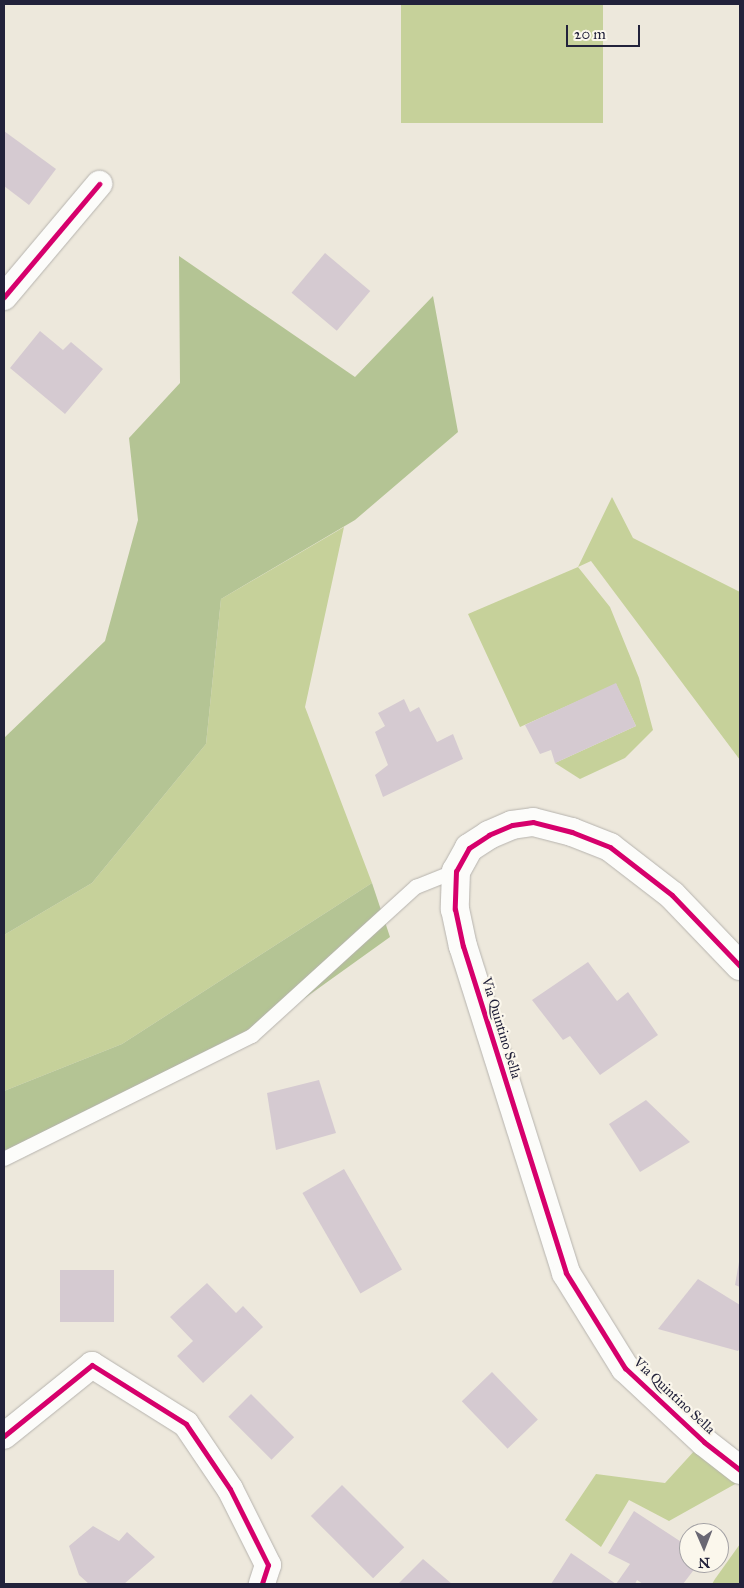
<!DOCTYPE html>
<html>
<head>
<meta charset="utf-8">
<style>
	body { margin:0 }
	#map { position:relative; width:744px; height:1588px; overflow:hidden; background:#ede8dc; font-family:"IM FELL Great Primer",serif }
	div>[style] { position:absolute }
	[style*='--x'] { left:calc(var(--x)*1px); top:calc(var(--y)*1px); width:calc(var(--w)*1px); rotate:calc(var(--a)*1deg) }
	.green>* { inset:0; background:#c6d19a; transform-origin:0 0 }
	.forest>* { inset:0; background:#b4c494 }
	.building>* { inset:0; background:#d5cad1; transform-origin:0 0 }
	.roads { filter:drop-shadow(0 0 1px #b6b3ae) drop-shadow(0 0 1px #b6b3ae) }
	.service>* { height:14px; margin:-7px; padding:0 7px; transform-origin:7px; border-radius:7px; background:#fcfcfa }
	.minor>* { height:26px; margin:-13px; padding:0 13px; transform-origin:13px; border-radius:13px; background:#fcfcfa }
	.tertiary>* { height:28px; margin:-14px; padding:0 14px; transform-origin:14px; border-radius:14px; background:#fcfcfa }
	.cycleway>* { height:5px; margin:-2.5px; padding:0 2.5px; transform-origin:2.5px; border-radius:2.5px; background:#d6006c }
	span { translate:-50% -50%; white-space:nowrap; text-align:center; line-height:1.15; -webkit-text-stroke:4.5px #fbf7ec; paint-order:stroke }
	.street-label { font-size:14px; color:#22223b }
	.frame { position:absolute; inset:0; border:5px solid #22223b; pointer-events:none }
	.north { position:absolute; left:679px; top:1523px; width:50px; height:50px; box-sizing:border-box; background:#fbf7ec; border:1px solid #a4a2a5; border-radius:50%; rotate:179deg; font-size:14px; font-weight:700; line-height:20px; text-align:center; color:#22223b }
	.north::after { content:''; display:block; margin:auto; width:18px; height:22px; background:#696773; clip-path:polygon(50% 0,100% 100%,50% 72%,0 100%) }
	.scale { position:absolute; left:566px; top:25px; width:74px; height:22px; box-sizing:border-box; border:2px solid #22223b; border-top:0; padding-left:6px; font-size:15px; line-height:18px; white-space:nowrap; color:#22223b; -webkit-text-stroke:4px #fbf7ec; paint-order:stroke }
</style>
</head>
<body>
<div id="map">
	<div class="green">
		<i style="left:401px;top:4px;width:202px;height:119px"></i>
		<i style="clip-path:polygon(612px 497px,633px 538px,740px 592px,740px 760px,591px 561px,578px 567px,610px 607px,639px 678px,653px 730px,625px 758px,580px 779px,555px 763px,636px 726px,616px 684px,520px 727px,468px 614px,578px 567px)"></i>
		<i style="clip-path:polygon(344px 527px,305px 707px,372px 883px,122px 1044px,4px 1091px,4px 935px,92px 883px,206px 744px,221px 599px)"></i>
		<i style="clip-path:polygon(696px 1449px,737px 1483px,669px 1521px,629px 1500px,601px 1547px,565px 1520px,596px 1474px,665px 1483px)"></i>
		<i style="clip-path:polygon(740px 1544px,740px 1584px,712px 1584px,715px 1579px)"></i>
	</div>
	<div class="forest">
		<i style="clip-path:polygon(179px 256px,355px 377px,433px 296px,458px 432px,355px 520px,221px 599px,206px 744px,92px 883px,4px 935px,4px 738px,105px 641px,138px 520px,129px 438px,180px 383px)"></i>
		<i style="clip-path:polygon(372px 883px,390px 937px,252px 1036px,4px 1159px,4px 1091px,122px 1044px)"></i>
	</div>
	<div class="building">
		<i style="clip-path:polygon(4px 131px,56px 169px,29px 205px,4px 186px)"></i>
		<i style="left:325px;top:253px;width:59px;height:52px;rotate:40deg"></i>
		<i style="clip-path:polygon(40px 331px,63px 350px,71px 342px,103px 369px,65px 414px,10px 368px)"></i>
		<i style="clip-path:polygon(616px 683px,636px 726px,555px 763px,551px 750px,540px 754px,525px 725px)"></i>
		<i style="clip-path:polygon(404px 699px,410px 712px,419px 707px,437px 742px,453px 734px,463px 759px,383px 797px,375px 775px,388px 765px,375px 732px,385px 726px,378px 713px)"></i>
		<i style="clip-path:polygon(588px 962px,617px 1001px,628px 992px,658px 1035px,600px 1075px,570px 1036px,563px 1040px,532px 1000px)"></i>
		<i style="clip-path:polygon(319px 1080px,336px 1133px,276px 1150px,267px 1093px)"></i>
		<i style="clip-path:polygon(646px 1100px,690px 1142px,640px 1172px,609px 1124px)"></i>
		<i style="left:344px;top:1169px;width:116px;height:48px;rotate:60deg"></i>
		<i style="clip-path:polygon(739px 1262px,740px 1262px,740px 1287px,735px 1285px)"></i>
		<i style="left:60px;top:1270px;width:54px;height:52px"></i>
		<i style="clip-path:polygon(698px 1279px,740px 1305px,740px 1348px,738px 1351px,658px 1329px)"></i>
		<i style="clip-path:polygon(207px 1283px,236px 1313px,243px 1306px,263px 1327px,203px 1383px,177px 1356px,193px 1341px,170px 1317px)"></i>
		<i style="left:492px;top:1372px;width:66px;height:42px;rotate:46deg"></i>
		<i style="left:251px;top:1394px;width:61px;height:32px;rotate:45deg"></i>
		<i style="left:342px;top:1485px;width:88px;height:44px;rotate:45deg"></i>
		<i style="clip-path:polygon(634px 1511px,689px 1547px,689px 1563px,699px 1563px,683px 1584px,643px 1584px,637px 1580px,635px 1584px,551px 1584px,571px 1553px,616px 1584px,630px 1564px,608px 1553px)"></i>
		<i style="clip-path:polygon(93px 1526px,119px 1541px,127px 1532px,155px 1557px,124px 1584px,89px 1584px,79px 1575px,69px 1546px)"></i>
		<i style="clip-path:polygon(423px 1559px,452px 1584px,398px 1584px)"></i>
	</div>
	<div class="roads">
		<div class="service">
			<i style="--x:4;--y:1159;--w:277;--a:-26.4"></i>
			<i style="--x:252;--y:1036;--w:222;--a:-42.3"></i>
			<i style="--x:416;--y:887;--w:43;--a:-21.8"></i>
		</div>
		<div class="minor">
			<i style="--x:4;--y:297;--w:148;--a:-49.9"></i>
			<i style="--x:4;--y:1436;--w:113;--a:-38.9"></i>
			<i style="--x:92;--y:1365;--w:111;--a:32.1"></i>
			<i style="--x:186;--y:1424;--w:78;--a:55.9"></i>
			<i style="--x:230;--y:1489;--w:85;--a:63.4"></i>
			<i style="--x:268;--y:1565;--w:20;--a:108"></i>
		</div>
		<div class="tertiary">
			<i style="--x:740;--y:966;--w:98;--a:-133.8"></i>
			<i style="--x:672;--y:895;--w:78;--a:-142.3"></i>
			<i style="--x:610;--y:847;--w:41;--a:-158.5"></i>
			<i style="--x:572;--y:832;--w:40;--a:-165.6"></i>
			<i style="--x:533;--y:822;--w:21;--a:172"></i>
			<i style="--x:512;--y:825;--w:25;--a:157"></i>
			<i style="--x:489;--y:835;--w:24;--a:147"></i>
			<i style="--x:469;--y:848;--w:26;--a:119"></i>
			<i style="--x:456;--y:871;--w:38;--a:92"></i>
			<i style="--x:455;--y:909;--w:38;--a:78"></i>
			<i style="--x:463;--y:946;--w:343;--a:72.5"></i>
			<i style="--x:566;--y:1273;--w:112;--a:58.2"></i>
			<i style="--x:625;--y:1368;--w:108;--a:43.1"></i>
			<i style="--x:704;--y:1442;--w:46;--a:37.9"></i>
		</div>
	</div>
	<div class="cycleway">
		<i style="--x:4;--y:297;--w:148;--a:-49.9"></i>
		<i style="--x:740;--y:966;--w:98;--a:-133.8"></i>
		<i style="--x:672;--y:895;--w:78;--a:-142.3"></i>
		<i style="--x:610;--y:847;--w:41;--a:-158.5"></i>
		<i style="--x:572;--y:832;--w:40;--a:-165.6"></i>
		<i style="--x:533;--y:822;--w:21;--a:172"></i>
		<i style="--x:512;--y:825;--w:25;--a:157"></i>
		<i style="--x:489;--y:835;--w:24;--a:147"></i>
		<i style="--x:469;--y:848;--w:26;--a:119"></i>
		<i style="--x:456;--y:871;--w:38;--a:92"></i>
		<i style="--x:455;--y:909;--w:38;--a:78"></i>
		<i style="--x:463;--y:946;--w:343;--a:72.5"></i>
		<i style="--x:566;--y:1273;--w:112;--a:58.2"></i>
		<i style="--x:625;--y:1368;--w:108;--a:43.1"></i>
		<i style="--x:704;--y:1442;--w:46;--a:37.9"></i>
		<i style="--x:4;--y:1436;--w:113;--a:-38.9"></i>
		<i style="--x:92;--y:1365;--w:111;--a:32.1"></i>
		<i style="--x:186;--y:1424;--w:78;--a:55.9"></i>
		<i style="--x:230;--y:1489;--w:85;--a:63.4"></i>
		<i style="--x:268;--y:1565;--w:20;--a:108"></i>
	</div>
	<div class="street-label">
		<span style="left:501px;top:1028px;rotate:73deg">Via Quintino Sella</span>
		<span style="left:674px;top:1396px;rotate:43deg">Via Quintino Sella</span>
	</div>
	<div class="frame"></div>
	<div class="north">N</div>
	<div class="scale">20 m</div>
</div>
</body>
</html>
